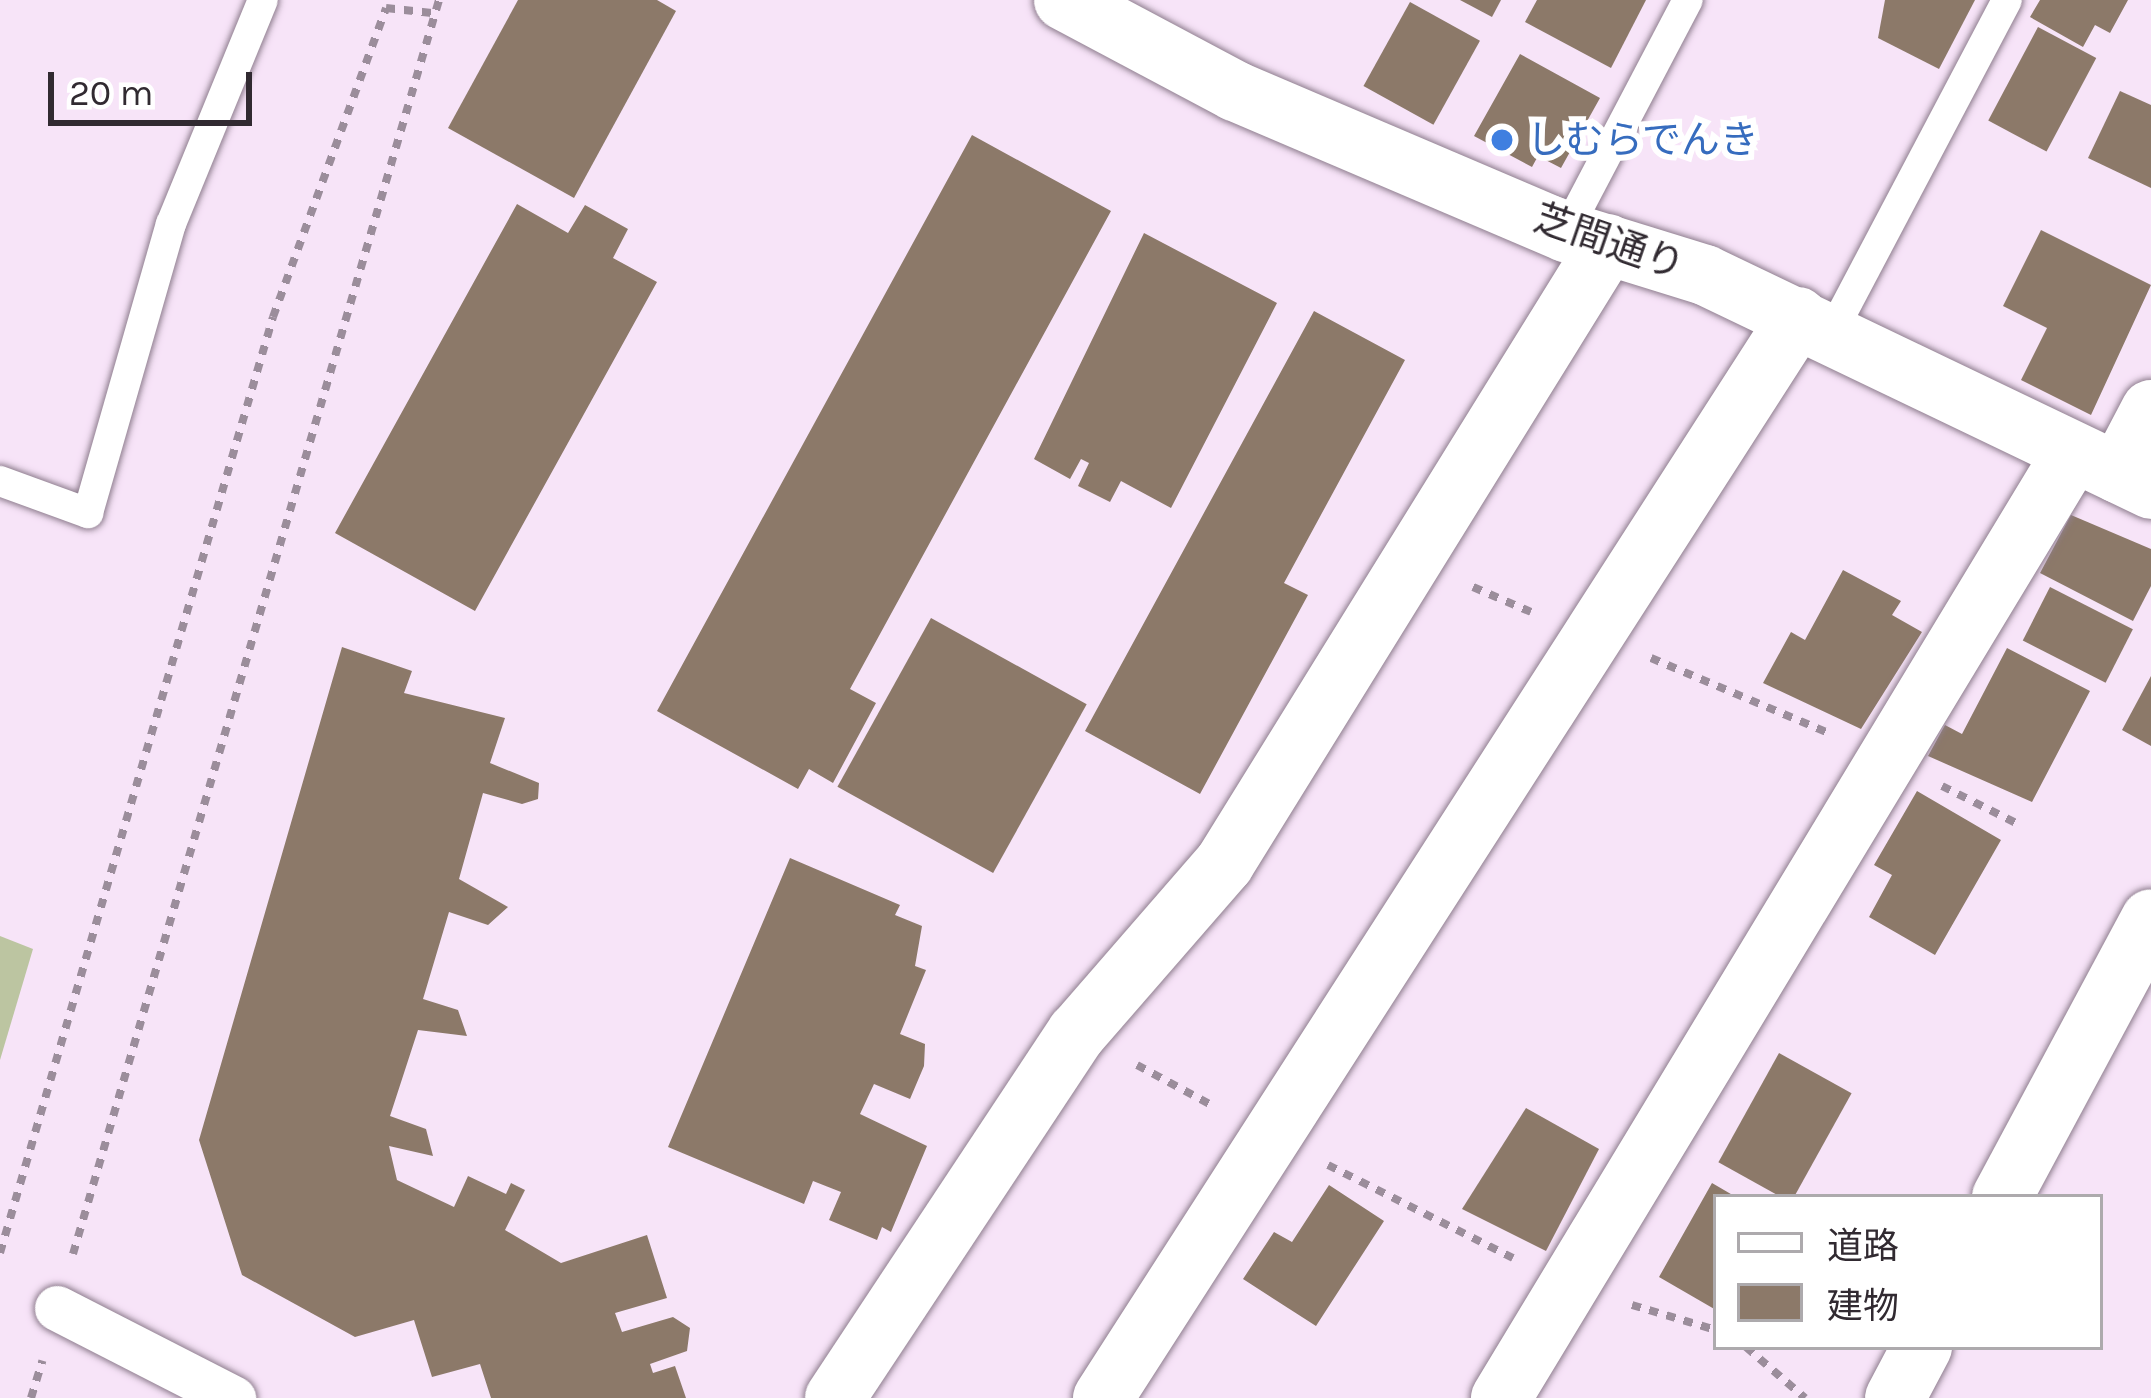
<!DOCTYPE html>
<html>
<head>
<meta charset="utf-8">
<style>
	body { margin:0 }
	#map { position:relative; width:2151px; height:1398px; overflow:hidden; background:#f7e4f8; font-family:Karla,"Noto Sans JP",sans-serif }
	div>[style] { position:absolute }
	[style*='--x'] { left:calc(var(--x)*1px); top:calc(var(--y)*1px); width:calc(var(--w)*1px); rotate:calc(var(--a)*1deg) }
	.green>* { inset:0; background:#bcc5a1 }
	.building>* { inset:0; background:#8c7969; transform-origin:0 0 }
	.path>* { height:8px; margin-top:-4px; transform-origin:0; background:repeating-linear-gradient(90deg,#9b8d9b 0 9px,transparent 0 18px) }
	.roads { filter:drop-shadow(0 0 3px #8f7e8f) drop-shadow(0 0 3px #8f7e8f) }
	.service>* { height:30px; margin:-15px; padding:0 15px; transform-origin:15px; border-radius:15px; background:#fff }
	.pedestrian>* { height:45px; margin:-22.5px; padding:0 22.5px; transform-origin:22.5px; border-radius:22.5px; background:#fff }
	.minor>* { height:60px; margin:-30px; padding:0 30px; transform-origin:30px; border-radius:30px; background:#fff }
	.dots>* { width:33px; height:33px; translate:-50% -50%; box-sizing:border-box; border:6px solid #fff; border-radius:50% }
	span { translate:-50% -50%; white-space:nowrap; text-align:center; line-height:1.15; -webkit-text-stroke:12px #fff; paint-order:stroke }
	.shop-label { font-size:39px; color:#366cbe }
	.left { translate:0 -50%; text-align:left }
	.street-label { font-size:39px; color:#312a31 }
	.legend { position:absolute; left:1713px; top:1194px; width:390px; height:156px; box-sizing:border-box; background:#fff; border:3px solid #adaaad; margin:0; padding:15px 21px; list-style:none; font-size:36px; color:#312a31 }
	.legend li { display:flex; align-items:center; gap:24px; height:60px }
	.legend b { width:60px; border:3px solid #adaaad }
	.scale { position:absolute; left:48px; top:72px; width:204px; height:54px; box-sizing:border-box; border:6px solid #312a31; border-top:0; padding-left:15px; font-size:36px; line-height:42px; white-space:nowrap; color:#312a31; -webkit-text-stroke:9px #fff; paint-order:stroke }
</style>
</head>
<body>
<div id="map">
	<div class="green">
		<i style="clip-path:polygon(0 936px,33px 949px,0 1060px)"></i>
	</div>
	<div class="building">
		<i style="clip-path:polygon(518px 0,657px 0,676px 11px,574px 198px,448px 128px)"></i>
		<i style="clip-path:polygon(1460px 0,1501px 0,1492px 17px)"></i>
		<i style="clip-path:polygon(1537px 0,1646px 0,1611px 68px,1525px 22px)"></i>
		<i style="clip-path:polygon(1885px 0,1975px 0,1939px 69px,1878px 38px)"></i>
		<i style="clip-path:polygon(2040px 0,2128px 0,2110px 33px,2095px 25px,2083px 47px,2030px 17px)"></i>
		<i style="left:1410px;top:2px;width:80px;height:96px;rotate:29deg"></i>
		<i style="left:2038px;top:27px;width:66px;height:106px;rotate:28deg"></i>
		<i style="clip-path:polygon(1520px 54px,1600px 98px,1561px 168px,1538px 156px,1532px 167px,1474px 136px)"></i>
		<i style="clip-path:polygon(2120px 91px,2151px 105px,2151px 188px,2088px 158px)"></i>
		<i style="clip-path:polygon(972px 135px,1111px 211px,850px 689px,876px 703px,833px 783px,809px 769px,798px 789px,657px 711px)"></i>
		<i style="clip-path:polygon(517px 204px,568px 233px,585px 205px,628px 229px,613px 258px,657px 282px,475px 611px,335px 533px)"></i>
		<i style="clip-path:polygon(2041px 230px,2151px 285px,2091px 415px,2021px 380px,2047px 328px,2003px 306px)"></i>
		<i style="clip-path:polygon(1144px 233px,1277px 303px,1171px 508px,1121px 481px,1110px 502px,1078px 486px,1089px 463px,1081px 459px,1070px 479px,1034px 459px)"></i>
		<i style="clip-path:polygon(1314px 311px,1405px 360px,1284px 583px,1308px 595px,1200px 794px,1085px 731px)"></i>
		<i style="clip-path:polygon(2071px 515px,2151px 549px,2151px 586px,2133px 621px,2040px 573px)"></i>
		<i style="clip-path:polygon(1843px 570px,1901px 601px,1892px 615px,1922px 632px,1861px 729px,1763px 683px,1791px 632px,1805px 640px)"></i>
		<i style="left:2050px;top:587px;width:93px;height:60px;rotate:27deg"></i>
		<i style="left:931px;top:618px;width:178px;height:193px;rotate:29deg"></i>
		<i style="clip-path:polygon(342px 647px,412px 671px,404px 693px,505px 718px,490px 763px,539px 783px,538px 799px,522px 804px,483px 793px,459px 879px,508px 907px,488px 925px,449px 912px,423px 999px,458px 1010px,467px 1036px,418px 1030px,390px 1116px,426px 1129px,433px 1156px,389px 1146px,397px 1180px,454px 1207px,468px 1176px,506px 1194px,511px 1183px,525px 1190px,505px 1230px,561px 1263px,647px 1235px,667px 1298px,615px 1313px,622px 1332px,673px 1317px,690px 1328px,687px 1351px,650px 1364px,653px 1373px,675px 1366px,686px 1398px,491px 1398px,480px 1364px,432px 1377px,414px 1320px,355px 1337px,242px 1275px,199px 1140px)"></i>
		<i style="clip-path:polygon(2007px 648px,2090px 691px,2032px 802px,1928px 756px,1945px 725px,1962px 734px)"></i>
		<i style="clip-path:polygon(2151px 676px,2151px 746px,2122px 730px)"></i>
		<i style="clip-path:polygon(1917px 791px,2001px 840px,1935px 955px,1869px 917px,1892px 875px,1874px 865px)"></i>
		<i style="clip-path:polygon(790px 858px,900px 905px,895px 915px,922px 926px,915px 966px,926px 970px,900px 1034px,925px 1044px,924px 1066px,910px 1099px,874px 1084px,860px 1114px,927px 1146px,891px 1232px,882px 1227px,877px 1240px,829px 1220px,841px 1192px,813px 1181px,804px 1204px,668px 1147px)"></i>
		<i style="left:1779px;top:1053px;width:83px;height:125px;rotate:29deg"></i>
		<i style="clip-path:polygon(1526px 1108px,1599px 1149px,1546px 1251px,1462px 1209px)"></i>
		<i style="clip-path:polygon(1712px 1183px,1736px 1197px,1716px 1197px,1716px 1310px,1659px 1277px)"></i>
		<i style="clip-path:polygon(1329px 1185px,1384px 1221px,1316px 1326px,1243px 1279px,1274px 1232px,1292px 1242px)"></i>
	</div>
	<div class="path">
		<i style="--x:1473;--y:587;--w:63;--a:23.3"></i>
		<i style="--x:1651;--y:658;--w:195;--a:22.9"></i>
		<i style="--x:1942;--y:786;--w:83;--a:26.6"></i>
		<i style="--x:1137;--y:1065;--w:86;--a:28.3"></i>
		<i style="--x:1328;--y:1165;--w:207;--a:26.7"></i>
		<i style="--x:0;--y:1253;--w:975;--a:-73.74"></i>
		<i style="--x:273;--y:317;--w:329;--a:-69.9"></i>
		<i style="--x:386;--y:8;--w:46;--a:6.2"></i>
		<i style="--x:73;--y:1254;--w:1306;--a:-73.73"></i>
		<i style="--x:1632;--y:1305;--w:88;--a:16.6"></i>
		<i style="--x:1746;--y:1347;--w:78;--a:40.8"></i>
		<i style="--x:31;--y:1398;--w:39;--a:-73"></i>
	</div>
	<div class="roads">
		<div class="service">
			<i style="--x:1566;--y:232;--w:262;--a:-62.3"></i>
			<i style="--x:1832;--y:332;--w:375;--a:-62.2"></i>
			<i style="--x:0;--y:481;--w:94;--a:20"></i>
			<i style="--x:88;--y:513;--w:301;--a:-74"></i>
			<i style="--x:171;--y:224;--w:242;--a:-67.7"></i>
		</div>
		<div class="pedestrian">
			<i style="--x:57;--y:1308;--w:198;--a:27.1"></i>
		</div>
		<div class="minor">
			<i style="--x:1064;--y:0;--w:194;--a:28"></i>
			<i style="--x:1235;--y:91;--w:360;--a:23.1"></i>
			<i style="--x:1566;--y:232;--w:145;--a:17.2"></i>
			<i style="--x:1705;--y:275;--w:495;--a:25.6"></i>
			<i style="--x:2118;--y:473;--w:71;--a:-62.4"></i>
			<i style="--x:2002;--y:1197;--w:315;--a:-61.8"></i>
			<i style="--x:835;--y:1398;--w:438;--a:-56.5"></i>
			<i style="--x:1077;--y:1033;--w:224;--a:-49"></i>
			<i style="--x:1224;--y:864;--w:729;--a:-58.23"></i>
			<i style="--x:1103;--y:1398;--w:1285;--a:-57.26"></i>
			<i style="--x:1501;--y:1398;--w:1103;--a:-58.83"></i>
			<i style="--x:1895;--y:1398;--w:58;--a:-62.1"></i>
		</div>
	</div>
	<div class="dots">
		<i style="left:1502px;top:140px;background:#3f7fe0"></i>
	</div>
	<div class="shop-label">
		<span class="left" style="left:1526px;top:140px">しむらでんき</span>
	</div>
	<div class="street-label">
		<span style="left:1609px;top:242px;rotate:19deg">芝間通り</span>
	</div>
	<ul class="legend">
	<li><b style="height:15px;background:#fff"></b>道路</li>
	<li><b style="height:33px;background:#8c7969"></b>建物</li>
	</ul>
	<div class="scale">20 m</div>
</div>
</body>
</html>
